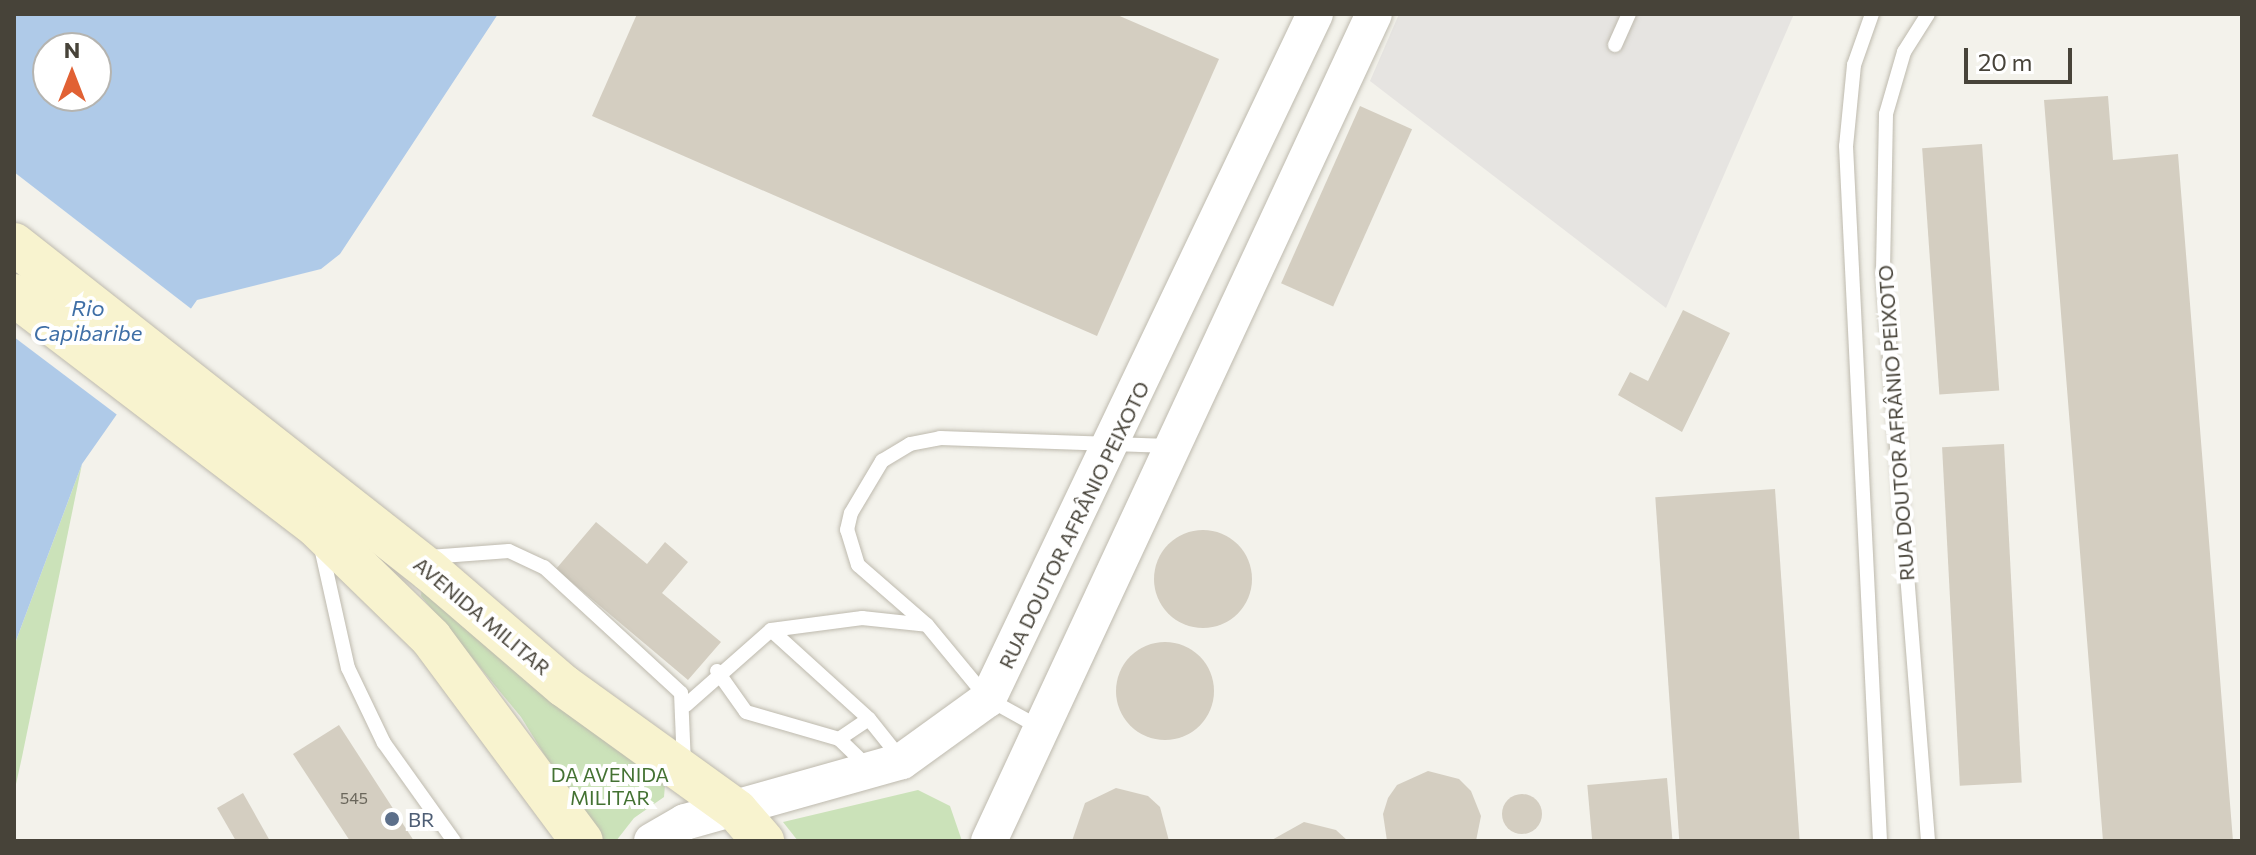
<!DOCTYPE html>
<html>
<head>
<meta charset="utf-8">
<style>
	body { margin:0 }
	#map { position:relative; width:2256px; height:855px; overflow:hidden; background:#f3f2eb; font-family:Commissioner,sans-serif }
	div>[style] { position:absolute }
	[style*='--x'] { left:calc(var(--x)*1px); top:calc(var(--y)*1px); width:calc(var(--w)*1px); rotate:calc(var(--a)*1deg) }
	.green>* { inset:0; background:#cbe2b9 }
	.parking>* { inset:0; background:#e6e4e1 }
	.water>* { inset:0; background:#afcae8 }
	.pier>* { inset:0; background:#f3f2eb }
	.building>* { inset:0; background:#d4cec1; transform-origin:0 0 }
	.round { border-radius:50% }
	.roads { filter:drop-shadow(0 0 2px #bebaae) drop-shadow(0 0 2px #bebaae) }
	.service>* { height:14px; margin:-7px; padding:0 7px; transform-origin:7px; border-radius:7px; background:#fff }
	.tertiary>* { height:36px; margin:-18px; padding:0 18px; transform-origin:18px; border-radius:18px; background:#fff }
	.secondary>* { height:42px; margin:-21px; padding:0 21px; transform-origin:21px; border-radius:21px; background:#f8f3cf }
	.dots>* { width:22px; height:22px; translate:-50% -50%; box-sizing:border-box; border:4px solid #fff; border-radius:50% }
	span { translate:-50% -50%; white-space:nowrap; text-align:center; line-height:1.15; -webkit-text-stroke:8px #fff; paint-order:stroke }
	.number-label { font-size:16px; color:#6a665b }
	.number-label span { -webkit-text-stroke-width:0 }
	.street-label { font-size:20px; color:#474339 }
	.park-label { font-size:20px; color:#447233 }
	.service-label { font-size:20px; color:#4e5e75 }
	.left { translate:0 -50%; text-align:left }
	.water-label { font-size:22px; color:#3f6fa6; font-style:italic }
	.frame { position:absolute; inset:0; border:16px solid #474339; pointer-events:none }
	.north { position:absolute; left:32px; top:32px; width:80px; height:80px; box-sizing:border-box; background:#fff; border:2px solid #b5b4b0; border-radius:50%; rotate:0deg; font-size:22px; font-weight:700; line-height:32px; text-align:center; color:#474339 }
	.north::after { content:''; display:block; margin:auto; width:28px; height:36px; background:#e16134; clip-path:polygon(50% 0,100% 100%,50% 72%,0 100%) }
	.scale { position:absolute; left:1964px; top:48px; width:108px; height:36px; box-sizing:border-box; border:4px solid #474339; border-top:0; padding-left:10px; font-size:24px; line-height:28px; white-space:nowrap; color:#474339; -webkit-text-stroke:6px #fff; paint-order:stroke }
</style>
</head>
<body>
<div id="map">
	<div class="green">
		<i style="clip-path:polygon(82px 464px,22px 757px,14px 793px,14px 646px)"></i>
		<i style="clip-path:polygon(422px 588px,665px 785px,664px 797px,634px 818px,616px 841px,598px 841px,521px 717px,421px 596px)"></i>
		<i style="clip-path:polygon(918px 790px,950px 806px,962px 841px,798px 841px,783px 822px)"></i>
	</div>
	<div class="parking">
		<i style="clip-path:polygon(1399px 14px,1794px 14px,1666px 308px,1370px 81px)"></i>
	</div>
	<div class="water">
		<i style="clip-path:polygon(evenodd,14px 14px,498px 14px,340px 254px,321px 269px,197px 300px,82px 464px,14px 646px,14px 14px,48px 48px,96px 48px,96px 96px,48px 96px,48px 48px)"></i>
	</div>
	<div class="pier">
		<i style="clip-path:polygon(14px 172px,194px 311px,120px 417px,14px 337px)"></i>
	</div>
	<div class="building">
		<i style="clip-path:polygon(637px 14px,1115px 14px,1219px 59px,1097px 336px,592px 116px)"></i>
		<i style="clip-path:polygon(2108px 96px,2113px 160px,2178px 154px,2233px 841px,2103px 841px,2044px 100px)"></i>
		<i style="left:1360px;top:106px;width:57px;height:194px;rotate:24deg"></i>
		<i style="left:1982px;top:144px;width:247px;height:60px;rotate:86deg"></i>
		<i style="clip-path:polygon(1683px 310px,1730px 333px,1682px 432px,1618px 395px,1630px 372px,1648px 381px)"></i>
		<i style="left:2004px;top:444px;width:339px;height:62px;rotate:87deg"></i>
		<i style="left:1775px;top:489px;width:353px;height:120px;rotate:86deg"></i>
		<i style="clip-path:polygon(596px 522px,647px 564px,665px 542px,688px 562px,662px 593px,721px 642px,688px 680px,556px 569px)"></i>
		<i class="round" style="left:1154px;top:530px;width:98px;height:98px"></i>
		<i class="round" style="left:1116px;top:642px;width:98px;height:98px"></i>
		<i style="clip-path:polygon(339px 725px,414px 841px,350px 841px,293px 754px)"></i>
		<i style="clip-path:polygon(1428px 771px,1459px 779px,1471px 791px,1481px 816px,1476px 841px,1387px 841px,1383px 814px,1388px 798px,1397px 785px)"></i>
		<i style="left:1667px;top:778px;width:63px;height:80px;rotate:85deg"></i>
		<i style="clip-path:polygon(1116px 788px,1148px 796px,1160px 807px,1169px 841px,1072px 841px,1085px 803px)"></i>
		<i style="clip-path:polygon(243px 793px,270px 841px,236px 841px,217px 808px)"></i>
		<i class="round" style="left:1502px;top:794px;width:40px;height:40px"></i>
		<i style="clip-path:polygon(1304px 822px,1336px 830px,1348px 841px,1270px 841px)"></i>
	</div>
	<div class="roads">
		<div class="service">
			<i style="--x:1872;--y:14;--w:54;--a:109.4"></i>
			<i style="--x:1854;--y:65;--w:81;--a:95.6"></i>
			<i style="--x:1846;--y:146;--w:696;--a:87.2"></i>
			<i style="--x:1928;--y:14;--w:45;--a:122.3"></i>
			<i style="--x:1904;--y:52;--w:65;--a:106.2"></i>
			<i style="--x:1886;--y:114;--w:155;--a:91.1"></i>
			<i style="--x:1883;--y:269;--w:574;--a:85.5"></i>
			<i style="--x:1615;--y:45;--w:34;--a:-66"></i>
			<i style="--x:320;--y:543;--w:128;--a:77.4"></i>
			<i style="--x:348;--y:668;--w:83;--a:64.4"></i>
			<i style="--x:384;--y:743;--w:120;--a:54.5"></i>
			<i style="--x:429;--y:557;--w:80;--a:-4.3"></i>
			<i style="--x:509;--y:551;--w:38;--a:25"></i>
			<i style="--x:544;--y:567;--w:186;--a:42.6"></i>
			<i style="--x:681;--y:693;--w:73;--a:87.6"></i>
			<i style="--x:771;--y:630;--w:132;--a:42.2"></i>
			<i style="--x:869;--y:719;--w:51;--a:51.3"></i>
			<i style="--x:717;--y:671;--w:50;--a:54.7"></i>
			<i style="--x:746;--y:712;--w:97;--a:16.2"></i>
			<i style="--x:839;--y:739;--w:40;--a:44"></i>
			<i style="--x:686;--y:705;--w:113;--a:-41.4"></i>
			<i style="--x:771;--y:630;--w:92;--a:-7.5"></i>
			<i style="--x:862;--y:618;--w:65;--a:6.1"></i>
			<i style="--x:1037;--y:726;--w:56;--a:-151.1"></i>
			<i style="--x:988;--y:699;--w:96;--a:-129.5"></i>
			<i style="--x:927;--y:625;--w:91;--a:-139"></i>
			<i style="--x:858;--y:565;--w:37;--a:-107"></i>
			<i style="--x:847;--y:530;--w:17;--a:-77"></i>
			<i style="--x:851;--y:513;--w:61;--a:-59.2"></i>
			<i style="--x:882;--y:461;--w:33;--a:-31"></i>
			<i style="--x:910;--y:444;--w:31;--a:-11"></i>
			<i style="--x:940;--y:438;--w:230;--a:2"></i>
			<i style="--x:839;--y:739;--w:36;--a:-34"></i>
		</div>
		<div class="tertiary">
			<i style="--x:652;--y:841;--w:38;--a:-30"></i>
			<i style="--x:685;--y:822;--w:225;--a:-15.7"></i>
			<i style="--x:902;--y:761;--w:106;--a:-35.8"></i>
			<i style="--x:988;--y:699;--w:759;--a:-64.48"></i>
			<i style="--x:989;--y:841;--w:912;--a:-65.04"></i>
		</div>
		<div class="secondary">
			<i style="--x:14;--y:244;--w:528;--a:38.15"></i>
			<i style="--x:429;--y:570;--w:178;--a:40.7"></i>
			<i style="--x:564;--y:686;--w:213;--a:35.8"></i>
			<i style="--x:737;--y:811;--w:40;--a:49"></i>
			<i style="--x:14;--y:295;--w:382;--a:37.4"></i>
			<i style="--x:317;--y:527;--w:159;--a:44.2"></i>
			<i style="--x:431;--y:638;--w:253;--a:53.4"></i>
		</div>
	</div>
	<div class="dots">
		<i style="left:392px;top:819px;background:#5c6f8a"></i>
	</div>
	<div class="number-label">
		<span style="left:354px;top:798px">545</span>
	</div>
	<div class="street-label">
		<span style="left:1896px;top:423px;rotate:-94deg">RUA DOUTOR AFRÂNIO PEIXOTO</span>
		<span style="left:1074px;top:525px;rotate:-64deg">RUA DOUTOR AFRÂNIO PEIXOTO</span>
		<span style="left:482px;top:616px;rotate:40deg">AVENIDA MILITAR</span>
	</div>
	<div class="park-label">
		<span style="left:610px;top:786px">DA AVENIDA<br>MILITAR</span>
	</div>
	<div class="service-label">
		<span class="left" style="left:408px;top:819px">BR</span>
	</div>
	<div class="water-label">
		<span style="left:88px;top:320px">Rio<br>Capibaribe</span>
	</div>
	<div class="frame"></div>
	<div class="north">N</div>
	<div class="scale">20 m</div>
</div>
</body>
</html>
